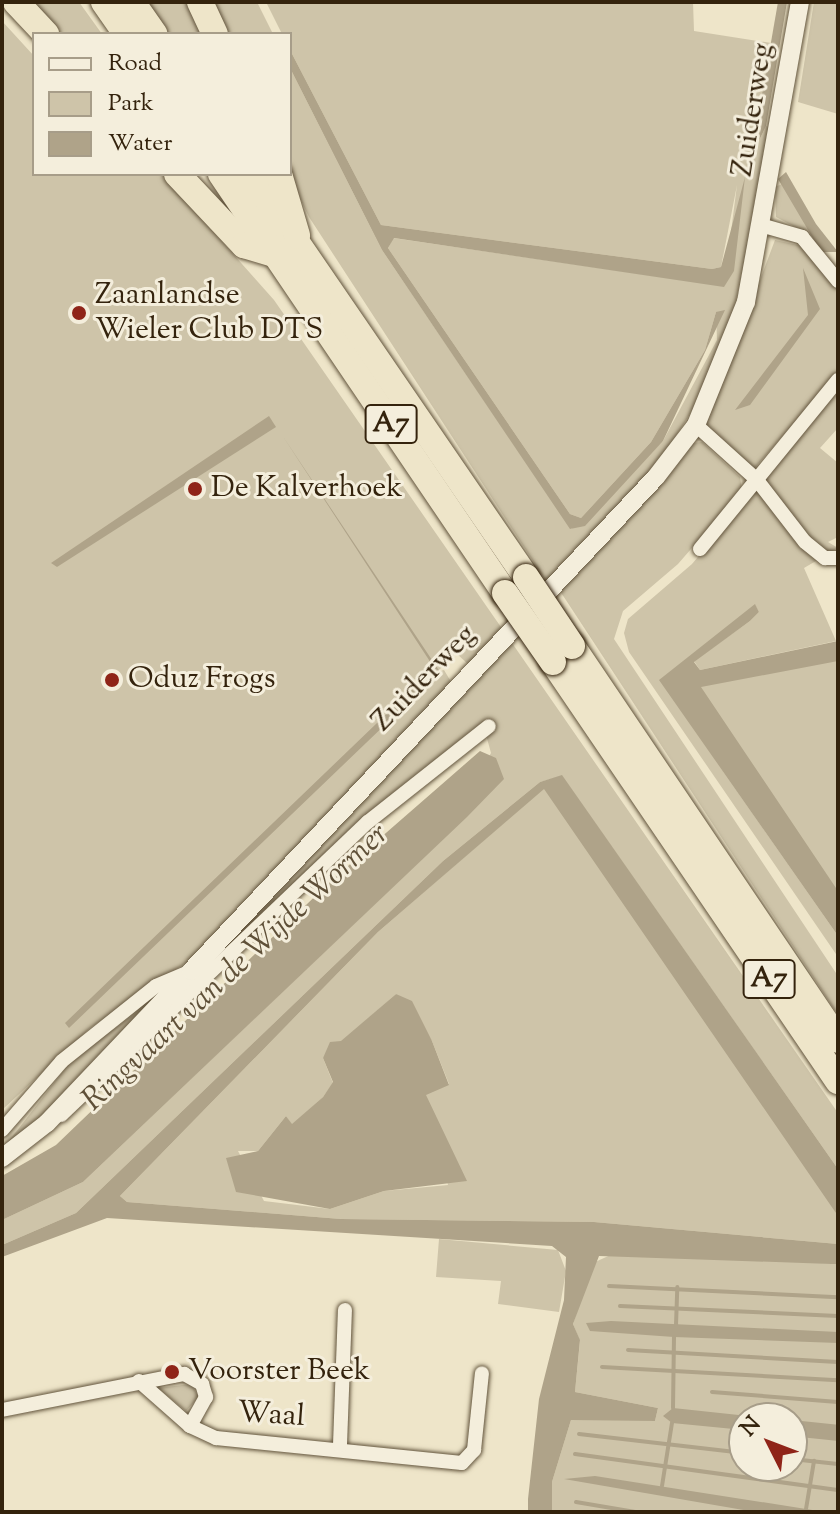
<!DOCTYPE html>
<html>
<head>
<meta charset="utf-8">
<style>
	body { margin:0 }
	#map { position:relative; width:840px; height:1514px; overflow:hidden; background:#eee5c9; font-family:"Sorts Mill Goudy",serif }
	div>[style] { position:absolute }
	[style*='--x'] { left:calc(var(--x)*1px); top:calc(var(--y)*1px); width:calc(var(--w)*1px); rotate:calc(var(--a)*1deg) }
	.green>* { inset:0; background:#cec4a9 }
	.water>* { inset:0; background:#afa389; transform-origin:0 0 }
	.stream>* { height:4px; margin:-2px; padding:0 2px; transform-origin:2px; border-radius:2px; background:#afa389 }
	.roads { filter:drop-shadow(0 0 2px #62543c) drop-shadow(0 0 2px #62543c) }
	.minor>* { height:14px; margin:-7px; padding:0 7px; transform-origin:7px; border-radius:7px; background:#f4eedc }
	.tertiary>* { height:18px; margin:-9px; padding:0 9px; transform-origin:9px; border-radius:9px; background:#f4eedc }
	.motorway>* { height:26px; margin:-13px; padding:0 13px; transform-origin:13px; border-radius:13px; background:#eee5c9 }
	.bridges { filter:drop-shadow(0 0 2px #34230d) drop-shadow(0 0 2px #34230d) }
	.motorway-bridge>* { height:26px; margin:-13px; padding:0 13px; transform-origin:13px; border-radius:13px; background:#eee5c9 }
	.dots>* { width:22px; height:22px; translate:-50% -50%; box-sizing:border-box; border:4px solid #f4eedc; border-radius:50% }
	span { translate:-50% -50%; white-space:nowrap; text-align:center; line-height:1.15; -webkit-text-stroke:6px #f4eedc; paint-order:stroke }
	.shield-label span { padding:2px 6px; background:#f4eedc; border:2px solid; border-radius:6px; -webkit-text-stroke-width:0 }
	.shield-label { font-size:28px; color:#34230d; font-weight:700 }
	.street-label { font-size:30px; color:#34230d }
	.poi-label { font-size:30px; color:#34230d }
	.left { translate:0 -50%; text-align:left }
	.water-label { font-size:32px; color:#5f5038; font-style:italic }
	.frame { position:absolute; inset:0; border:4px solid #34230d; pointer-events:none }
	.legend { position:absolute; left:32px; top:32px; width:260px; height:144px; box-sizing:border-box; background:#f4eedc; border:2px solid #a79d89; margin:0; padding:10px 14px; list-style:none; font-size:24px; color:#34230d }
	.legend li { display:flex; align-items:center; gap:16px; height:40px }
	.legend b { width:40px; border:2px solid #a79d89 }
	.north { position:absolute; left:728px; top:1402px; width:80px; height:80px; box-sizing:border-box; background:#f4eedc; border:2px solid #a79d89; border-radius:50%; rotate:312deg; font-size:22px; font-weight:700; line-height:32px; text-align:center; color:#34230d }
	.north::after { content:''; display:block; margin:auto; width:28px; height:36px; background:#8f2418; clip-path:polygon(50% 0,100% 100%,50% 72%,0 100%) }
</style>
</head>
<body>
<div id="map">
	<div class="green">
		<i style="clip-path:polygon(25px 2px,79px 2px,102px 34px,54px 34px)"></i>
		<i style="clip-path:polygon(147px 2px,192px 2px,207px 34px,167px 34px)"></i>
		<i style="clip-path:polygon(207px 2px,257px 2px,273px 34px,222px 34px)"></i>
		<i style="clip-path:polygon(266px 2px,693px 2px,694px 31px,771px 43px,751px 157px,766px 126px,772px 128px,732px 321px,702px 395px,658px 464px,548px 584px,309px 217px,288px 174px,290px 68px,382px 250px,571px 529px,663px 441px,717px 340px,716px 312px,705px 350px,651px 442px,581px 518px,570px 514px,388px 248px,393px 238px,724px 286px,737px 185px,721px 267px,712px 269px,381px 225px,290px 50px,290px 34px,282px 34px)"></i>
		<i style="clip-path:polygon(814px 2px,838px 2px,838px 114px,798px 102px)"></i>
		<i style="clip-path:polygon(2px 21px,34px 56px,34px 174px,162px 174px,274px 300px,503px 630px,469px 665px,456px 653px,437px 672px,444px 670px,453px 685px,206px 949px,90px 1028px,2px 1110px)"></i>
		<i style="clip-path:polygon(782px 184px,810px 227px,812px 236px,776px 217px,775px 187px)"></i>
		<i style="clip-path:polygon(775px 240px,802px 246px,838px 291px,838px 373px,752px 471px,706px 424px)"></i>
		<i style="clip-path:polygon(838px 391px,838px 428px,820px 448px,838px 463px,838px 537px,828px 542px,838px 548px,804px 568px,836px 641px,700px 670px,694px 661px,750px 621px,759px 612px,755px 605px,660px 680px,838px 644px,838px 933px,711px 754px,838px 936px,838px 957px,629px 652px,624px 633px,628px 619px,692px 564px)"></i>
		<i style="clip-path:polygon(702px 442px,740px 477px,742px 490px,678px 564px,623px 611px,614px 639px,838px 976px,838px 1015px,560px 591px,692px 443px)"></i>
		<i style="clip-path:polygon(512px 643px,838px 1113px,838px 1169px,562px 776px,540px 782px,443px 861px,76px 1213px,2px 1245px,2px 1220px,83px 1182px,445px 837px,491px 753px,483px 724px,93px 1086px)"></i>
		<i style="clip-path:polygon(evenodd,544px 788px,794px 1144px,838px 1216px,838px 1244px,594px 1222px,341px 1219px,127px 1202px,120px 1196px,378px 932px,544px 788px,396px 994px,432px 1041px,449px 1084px,425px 1094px,448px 1185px,384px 1191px,330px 1209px,264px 1201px,238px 1151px,258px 1151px,286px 1116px,292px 1125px,323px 1097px,333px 1083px,323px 1058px,396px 994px)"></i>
		<i style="clip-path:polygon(161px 994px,54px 1108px,2px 1150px,71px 1061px)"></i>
		<i style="clip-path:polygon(439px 1239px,558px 1250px,566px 1271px,559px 1312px,498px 1304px,501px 1281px,436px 1277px)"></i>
		<i style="clip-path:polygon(evenodd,617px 1252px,838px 1264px,838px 1512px,552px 1512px,552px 1482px,571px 1420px,594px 1415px,655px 1421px,658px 1408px,575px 1392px,580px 1341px,573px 1324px,593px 1263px,617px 1252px,744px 1418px,792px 1418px,792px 1466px,744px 1466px,744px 1418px)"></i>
		<i style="clip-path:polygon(191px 1384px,199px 1397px,186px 1411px,158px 1388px)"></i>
	</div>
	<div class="water">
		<i style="clip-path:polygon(778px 2px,787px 2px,766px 126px,751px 157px)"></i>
		<i style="clip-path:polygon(290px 50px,381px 225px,712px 269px,721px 267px,745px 177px,734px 271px,724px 287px,394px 238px,388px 248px,570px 514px,581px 518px,651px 442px,705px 350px,716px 312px,725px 310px,663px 441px,585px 526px,570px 529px,382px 250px,290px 68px)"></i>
		<i style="clip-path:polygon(786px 172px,816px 224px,838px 252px,821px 252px,778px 179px)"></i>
		<i style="clip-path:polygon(803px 268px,820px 309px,750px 405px,735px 410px,808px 315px)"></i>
		<i style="clip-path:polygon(269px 416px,276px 427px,57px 567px,51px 563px)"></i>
		<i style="clip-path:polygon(282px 435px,440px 672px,69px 1028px,65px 1023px,429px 673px,429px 660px)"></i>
		<i style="clip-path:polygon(755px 604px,759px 612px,750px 621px,694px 662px,700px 670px,838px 641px,838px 661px,701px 687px,838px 891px,838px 936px,659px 680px)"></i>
		<i style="clip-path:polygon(480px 751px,496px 758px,504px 779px,467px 817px,83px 1182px,2px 1220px,2px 1176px,56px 1145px,332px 880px)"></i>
		<i style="clip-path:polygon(562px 775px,838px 1169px,838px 1216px,544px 789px,378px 932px,120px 1196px,127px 1202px,341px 1219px,594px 1222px,838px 1244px,838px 1264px,831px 1264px,599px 1256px,573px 1324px,580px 1340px,575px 1392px,658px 1408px,655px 1421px,571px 1420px,552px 1482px,552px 1512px,528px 1512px,528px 1499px,539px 1399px,564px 1300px,566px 1257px,552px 1246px,107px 1218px,2px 1257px,2px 1245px,76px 1213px,443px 861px,540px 782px)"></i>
		<i style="clip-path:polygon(396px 994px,412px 1001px,432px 1041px,449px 1085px,426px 1095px,467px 1181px,384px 1191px,330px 1209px,236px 1192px,226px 1158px,258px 1151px,286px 1116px,292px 1124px,323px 1097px,333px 1082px,323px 1058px,330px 1042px,341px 1041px)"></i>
		<i style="clip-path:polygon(611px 1321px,838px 1332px,838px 1343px,674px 1337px,590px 1331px,586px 1323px)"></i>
		<i style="clip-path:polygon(673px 1408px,748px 1416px,772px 1418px,744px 1418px,744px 1430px,672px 1423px,663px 1416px)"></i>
		<i style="left:792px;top:1420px;width:46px;height:16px;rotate:6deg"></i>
		<i style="clip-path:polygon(595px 1476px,806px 1509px,825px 1512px,755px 1512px,564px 1479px)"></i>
	</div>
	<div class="stream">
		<i style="--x:609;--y:1286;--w:229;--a:2.8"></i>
		<i style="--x:620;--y:1306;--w:218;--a:2.6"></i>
		<i style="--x:676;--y:1325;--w:38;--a:-88"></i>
		<i style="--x:628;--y:1350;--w:210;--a:3.3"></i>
		<i style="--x:602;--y:1367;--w:236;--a:3.2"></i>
		<i style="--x:712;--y:1392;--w:126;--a:4.5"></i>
		<i style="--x:673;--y:1408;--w:71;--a:-89.2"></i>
		<i style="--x:579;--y:1434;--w:166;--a:6.6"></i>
		<i style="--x:575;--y:1454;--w:265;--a:7.8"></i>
		<i style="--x:792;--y:1459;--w:46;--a:6.2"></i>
		<i style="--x:662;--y:1486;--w:64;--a:-81"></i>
		<i style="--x:576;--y:1502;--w:60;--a:9.6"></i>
		<i style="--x:806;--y:1509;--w:49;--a:-80.5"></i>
	</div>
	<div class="roads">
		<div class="minor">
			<i style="--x:764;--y:226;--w:40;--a:16"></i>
			<i style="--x:802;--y:237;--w:57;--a:50.7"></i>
			<i style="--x:696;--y:425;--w:82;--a:42"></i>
			<i style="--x:757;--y:480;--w:78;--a:52.3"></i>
			<i style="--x:805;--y:542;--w:26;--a:39"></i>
			<i style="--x:825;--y:558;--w:13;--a:0"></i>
			<i style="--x:700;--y:549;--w:218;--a:-50.8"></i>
			<i style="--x:61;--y:1115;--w:424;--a:-43.7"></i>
			<i style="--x:368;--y:822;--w:154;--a:-38.4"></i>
			<i style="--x:2;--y:1130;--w:91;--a:-49"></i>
			<i style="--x:62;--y:1061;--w:120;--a:-38.6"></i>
			<i style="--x:156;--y:986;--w:34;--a:-23"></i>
			<i style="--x:139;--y:1381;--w:68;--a:41.4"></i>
			<i style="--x:190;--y:1426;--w:29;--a:25"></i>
			<i style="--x:216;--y:1438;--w:247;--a:5.8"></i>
			<i style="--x:462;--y:1463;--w:18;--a:-47"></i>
			<i style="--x:474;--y:1450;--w:77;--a:-84.1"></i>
			<i style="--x:2;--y:1410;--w:186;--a:-11.2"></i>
			<i style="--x:184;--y:1374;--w:21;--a:29"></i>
			<i style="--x:202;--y:1384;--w:14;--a:73"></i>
			<i style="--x:206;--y:1397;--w:33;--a:119"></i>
			<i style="--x:340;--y:1445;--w:135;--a:-87.9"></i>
		</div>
		<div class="tertiary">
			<i style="--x:2;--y:1158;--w:57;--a:-37.9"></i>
			<i style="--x:47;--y:1123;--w:209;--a:-46.5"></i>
			<i style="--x:191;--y:971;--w:678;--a:-46.73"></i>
			<i style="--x:656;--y:477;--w:66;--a:-52.4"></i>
			<i style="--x:696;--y:425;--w:133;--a:-67.9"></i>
			<i style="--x:746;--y:302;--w:305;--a:-79.8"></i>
		</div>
		<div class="motorway">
			<i style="--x:16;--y:2;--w:44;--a:46.8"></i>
			<i style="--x:104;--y:2;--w:39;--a:55"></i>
			<i style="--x:132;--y:2;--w:39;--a:55"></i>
			<i style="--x:200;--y:2;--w:35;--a:65"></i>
			<i style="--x:177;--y:174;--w:98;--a:46.7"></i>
			<i style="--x:244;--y:245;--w:34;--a:17"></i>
			<i style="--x:221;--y:174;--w:506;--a:55.87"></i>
			<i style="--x:250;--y:174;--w:488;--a:55.6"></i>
			<i style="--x:279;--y:174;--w:64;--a:73.6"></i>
			<i style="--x:572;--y:646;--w:475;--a:56"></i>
			<i style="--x:553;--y:662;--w:507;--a:55.78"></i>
		</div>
	</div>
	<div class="bridges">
		<div class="motorway-bridge">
			<i style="--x:526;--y:577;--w:83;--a:56.3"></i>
			<i style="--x:505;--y:593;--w:84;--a:55.2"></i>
		</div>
	</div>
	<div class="dots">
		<i style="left:79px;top:313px;background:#8f2418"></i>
		<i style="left:195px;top:489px;background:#8f2418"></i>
		<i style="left:112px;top:680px;background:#8f2418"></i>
		<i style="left:172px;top:1372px;background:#8f2418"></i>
	</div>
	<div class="shield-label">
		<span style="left:391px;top:424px">A7</span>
		<span style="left:769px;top:979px">A7</span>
	</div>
	<div class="street-label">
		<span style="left:754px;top:110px;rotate:-81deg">Zuiderweg</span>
		<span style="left:425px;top:679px;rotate:-46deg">Zuiderweg</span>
		<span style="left:271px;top:1416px;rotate:4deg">Waal</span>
	</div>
	<div class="poi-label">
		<span class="left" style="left:95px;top:313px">Zaanlandse<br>Wieler Club DTS</span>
		<span class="left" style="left:211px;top:489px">De Kalverhoek</span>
		<span class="left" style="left:128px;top:680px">Oduz Frogs</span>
		<span class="left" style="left:188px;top:1372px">Voorster Beek</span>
	</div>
	<div class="water-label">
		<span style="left:236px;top:968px;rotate:-43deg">Ringvaart van de Wijde Wormer</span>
	</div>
	<div class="frame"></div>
	<ul class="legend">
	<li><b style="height:10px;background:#f4eedc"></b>Road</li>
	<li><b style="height:22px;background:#cec4a9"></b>Park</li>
	<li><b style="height:22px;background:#afa389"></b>Water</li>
	</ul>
	<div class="north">N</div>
</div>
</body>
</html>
